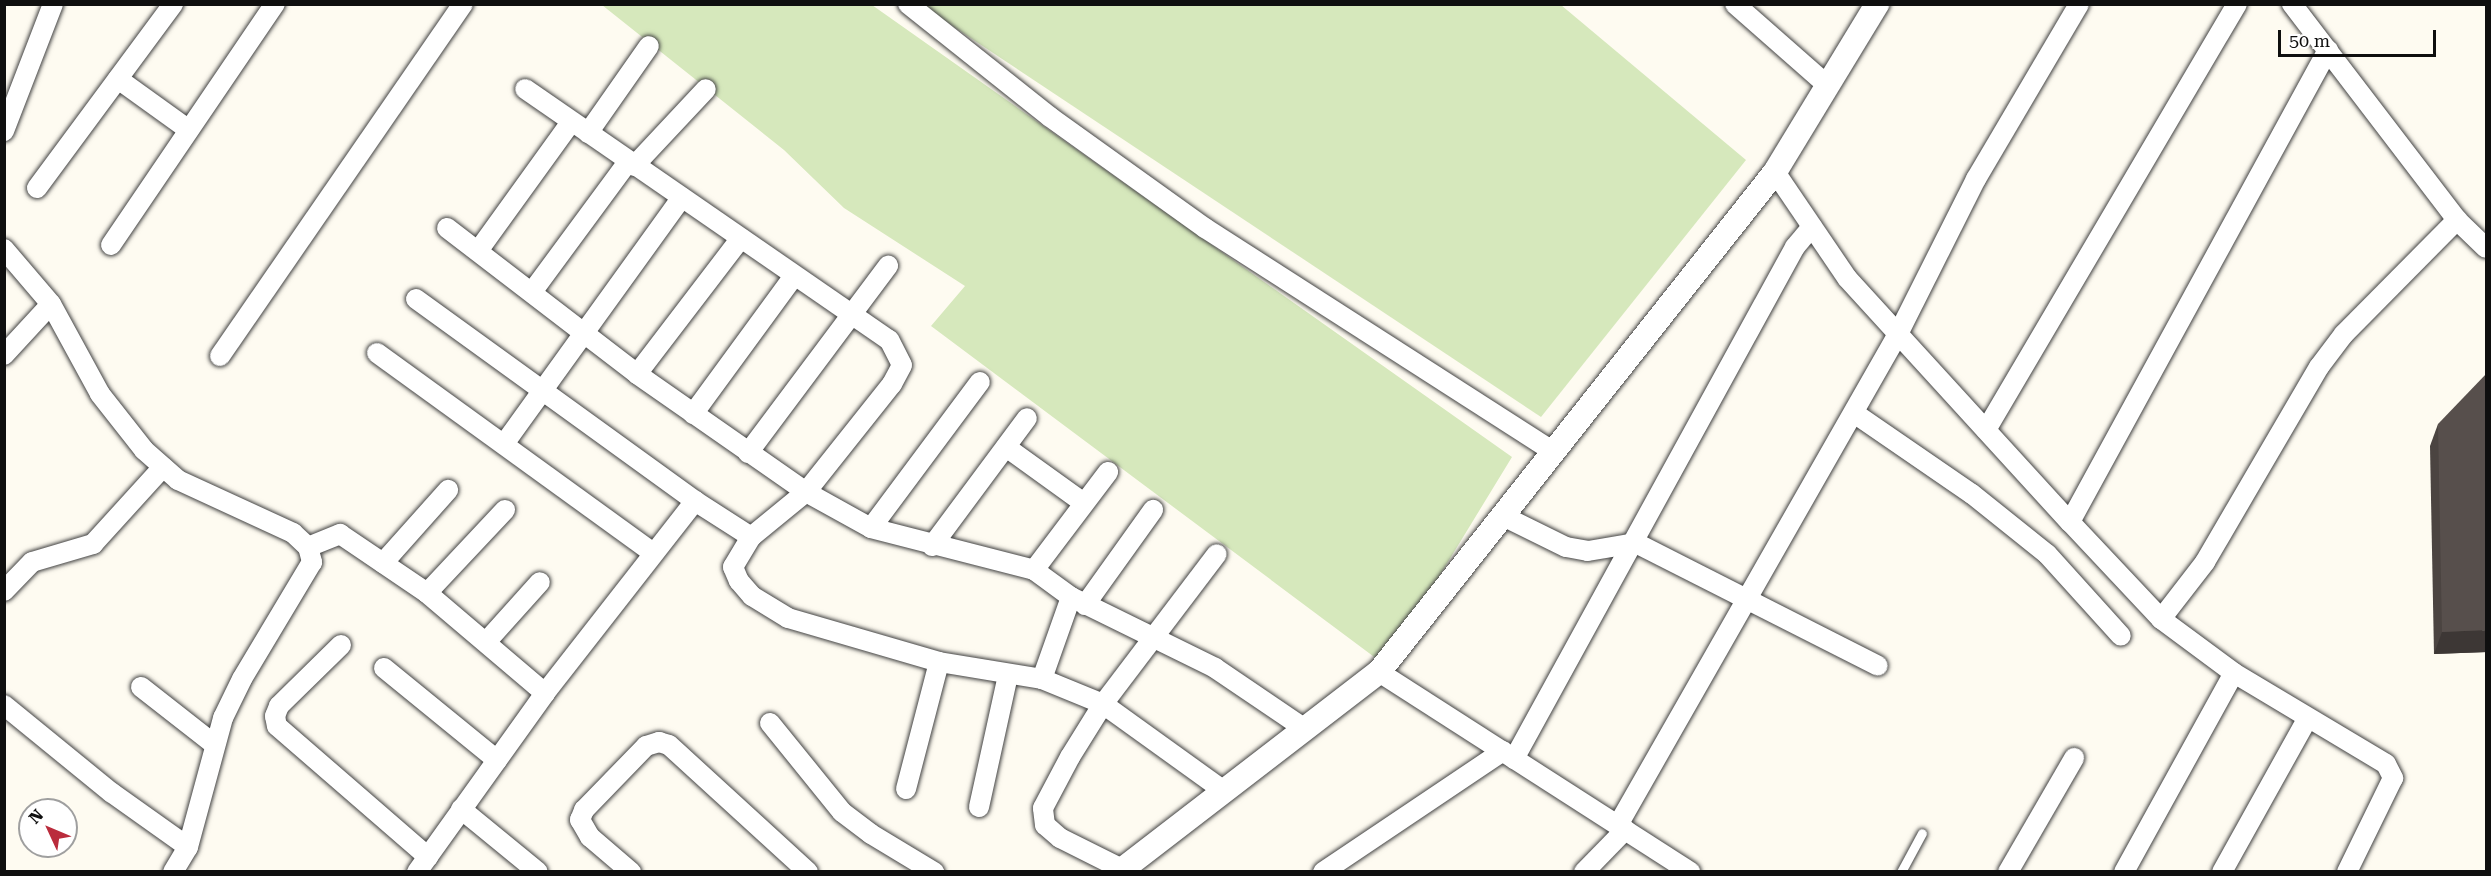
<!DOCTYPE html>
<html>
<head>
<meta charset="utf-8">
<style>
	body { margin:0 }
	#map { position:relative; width:2491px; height:876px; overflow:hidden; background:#fefbf1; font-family:"Roboto Serif",serif }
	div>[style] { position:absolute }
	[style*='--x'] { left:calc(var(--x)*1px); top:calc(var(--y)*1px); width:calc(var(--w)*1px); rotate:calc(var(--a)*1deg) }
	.green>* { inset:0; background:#d6e8bc }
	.roads { filter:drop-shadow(0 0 2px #424242) drop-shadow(0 0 2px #424242) }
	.service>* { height:9px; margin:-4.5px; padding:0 4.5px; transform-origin:4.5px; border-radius:4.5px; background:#fff }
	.minor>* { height:20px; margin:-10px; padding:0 10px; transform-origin:10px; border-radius:10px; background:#fff }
	.tertiary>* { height:24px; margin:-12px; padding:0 12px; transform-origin:12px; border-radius:12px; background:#fff }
	.wall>* { inset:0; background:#4b4441 }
	.shaded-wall>* { inset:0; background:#3d3735 }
	.building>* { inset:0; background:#574f4c }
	span { translate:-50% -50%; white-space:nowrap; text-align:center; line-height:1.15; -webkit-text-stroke:6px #fff; paint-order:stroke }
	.frame { position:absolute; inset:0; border:6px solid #0f0f0f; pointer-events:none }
	.north { position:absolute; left:18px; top:798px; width:60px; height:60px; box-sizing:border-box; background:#fff; border:2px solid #9f9f9f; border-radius:50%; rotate:314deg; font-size:16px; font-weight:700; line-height:24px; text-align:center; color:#0f0f0f }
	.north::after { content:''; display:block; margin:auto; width:21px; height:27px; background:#ba2c3c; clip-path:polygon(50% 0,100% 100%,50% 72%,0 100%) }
	.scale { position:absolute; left:2278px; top:30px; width:158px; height:27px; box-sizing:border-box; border:3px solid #0f0f0f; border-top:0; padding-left:8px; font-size:18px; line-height:21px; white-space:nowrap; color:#0f0f0f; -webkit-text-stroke:4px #fff; paint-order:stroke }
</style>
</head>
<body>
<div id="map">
	<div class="green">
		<i style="clip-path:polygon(602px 5px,872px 5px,1512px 457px,1385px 665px,931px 326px,965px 286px,844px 208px,784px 150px)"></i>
		<i style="clip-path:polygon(921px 5px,1561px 5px,1746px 160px,1541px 417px)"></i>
	</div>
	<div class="roads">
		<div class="service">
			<i style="--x:1901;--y:872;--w:44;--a:-61.7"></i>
		</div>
		<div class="minor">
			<i style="--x:908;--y:4;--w:181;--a:38.5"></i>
			<i style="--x:1050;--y:117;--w:191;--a:35.6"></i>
			<i style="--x:1205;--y:228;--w:415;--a:32.7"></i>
			<i style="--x:1735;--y:4;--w:124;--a:41.4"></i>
			<i style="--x:2292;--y:4;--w:272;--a:52.6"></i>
			<i style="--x:2457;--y:220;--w:40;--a:44"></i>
			<i style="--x:118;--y:79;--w:87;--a:35.7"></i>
			<i style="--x:4;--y:131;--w:136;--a:-68.9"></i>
			<i style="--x:588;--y:133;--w:106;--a:-55"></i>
			<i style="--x:634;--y:166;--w:105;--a:-46.9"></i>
			<i style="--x:1775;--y:172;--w:128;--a:55.8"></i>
			<i style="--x:1847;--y:278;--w:331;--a:47.6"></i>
			<i style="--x:2070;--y:522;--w:133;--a:46.8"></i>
			<i style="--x:2161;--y:619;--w:91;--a:36.5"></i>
			<i style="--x:37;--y:188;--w:229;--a:-53.5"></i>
			<i style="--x:447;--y:228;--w:240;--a:37.5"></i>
			<i style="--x:637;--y:374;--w:206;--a:34.9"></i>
			<i style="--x:806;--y:492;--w:74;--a:29"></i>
			<i style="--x:871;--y:528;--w:168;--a:14.4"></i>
			<i style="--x:1034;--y:570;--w:46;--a:36.1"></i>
			<i style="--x:1071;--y:597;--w:87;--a:109.5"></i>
			<i style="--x:1042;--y:679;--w:66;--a:22.3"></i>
			<i style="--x:1103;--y:704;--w:149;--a:35.7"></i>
			<i style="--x:111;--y:245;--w:292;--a:-55.8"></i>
			<i style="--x:4;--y:249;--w:72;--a:49.5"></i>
			<i style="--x:51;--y:304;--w:102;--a:61.4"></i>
			<i style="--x:100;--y:394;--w:71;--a:51.8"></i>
			<i style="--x:144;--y:450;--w:45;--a:41.4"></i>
			<i style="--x:178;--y:480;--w:127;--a:24.7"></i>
			<i style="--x:293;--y:533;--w:21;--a:43"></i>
			<i style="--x:308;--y:547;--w:16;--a:75"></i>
			<i style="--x:312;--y:562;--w:136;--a:120.9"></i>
			<i style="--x:242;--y:679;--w:43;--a:116"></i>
			<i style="--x:223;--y:718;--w:134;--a:105.2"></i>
			<i style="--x:188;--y:847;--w:29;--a:121"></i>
			<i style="--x:478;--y:251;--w:159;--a:-54.2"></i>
			<i style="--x:532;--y:292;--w:162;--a:-53.6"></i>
			<i style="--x:416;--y:299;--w:344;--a:35.9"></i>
			<i style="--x:695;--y:501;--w:67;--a:32.7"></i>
			<i style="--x:751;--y:537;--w:71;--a:-39.3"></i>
			<i style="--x:806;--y:492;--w:138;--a:-51.5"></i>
			<i style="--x:892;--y:384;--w:21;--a:-62"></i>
			<i style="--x:902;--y:365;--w:28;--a:-117"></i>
			<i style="--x:889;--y:340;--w:442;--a:-145.4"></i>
			<i style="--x:377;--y:353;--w:341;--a:35.9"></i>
			<i style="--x:4;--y:355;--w:69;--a:-47.3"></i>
			<i style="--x:220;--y:356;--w:428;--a:-55.4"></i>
			<i style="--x:637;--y:374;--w:171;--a:-52.6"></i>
			<i style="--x:1854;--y:413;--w:143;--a:34.5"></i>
			<i style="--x:1972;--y:494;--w:96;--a:38.7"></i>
			<i style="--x:2047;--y:554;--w:110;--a:47.9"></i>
			<i style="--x:693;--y:414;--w:171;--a:-53.8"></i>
			<i style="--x:1986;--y:430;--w:494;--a:-59.5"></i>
			<i style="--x:504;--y:444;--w:304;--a:-54.2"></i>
			<i style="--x:1006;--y:447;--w:96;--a:35.7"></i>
			<i style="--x:748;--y:453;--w:234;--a:-53.2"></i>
			<i style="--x:1503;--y:516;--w:70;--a:26.2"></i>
			<i style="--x:1566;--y:547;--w:22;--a:10"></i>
			<i style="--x:1588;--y:551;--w:49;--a:-9.5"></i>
			<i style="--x:1636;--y:543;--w:271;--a:26.9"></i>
			<i style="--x:2070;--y:522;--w:538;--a:-61.34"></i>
			<i style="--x:871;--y:528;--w:182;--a:-53.3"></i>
			<i style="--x:751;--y:537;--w:35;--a:121"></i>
			<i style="--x:733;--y:567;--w:15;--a:67"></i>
			<i style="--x:739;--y:581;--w:20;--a:49"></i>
			<i style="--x:752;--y:596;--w:42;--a:31.4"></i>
			<i style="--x:788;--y:618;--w:157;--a:16.2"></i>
			<i style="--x:939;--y:662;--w:104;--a:9.4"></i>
			<i style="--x:932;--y:546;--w:159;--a:-53.4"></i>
			<i style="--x:308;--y:547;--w:35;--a:-22"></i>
			<i style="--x:340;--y:534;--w:105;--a:34.1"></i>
			<i style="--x:427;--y:593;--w:155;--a:40.3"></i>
			<i style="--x:383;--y:563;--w:98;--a:-48.3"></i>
			<i style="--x:1034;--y:570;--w:123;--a:-52.9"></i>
			<i style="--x:4;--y:591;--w:40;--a:-46"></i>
			<i style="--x:32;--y:562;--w:64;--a:-16.4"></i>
			<i style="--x:93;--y:544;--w:104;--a:-47.7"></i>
			<i style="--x:427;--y:593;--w:114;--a:-46.8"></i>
			<i style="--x:1071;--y:597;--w:161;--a:26.2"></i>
			<i style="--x:1215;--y:668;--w:109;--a:34.1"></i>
			<i style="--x:1085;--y:605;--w:117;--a:-54.4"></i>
			<i style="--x:2161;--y:619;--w:72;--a:-52.3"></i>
			<i style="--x:2205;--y:562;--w:226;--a:-59.7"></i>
			<i style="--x:2319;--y:367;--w:41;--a:-52.9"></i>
			<i style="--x:2344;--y:334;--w:161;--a:-45.3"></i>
			<i style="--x:487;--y:641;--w:79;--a:-48.1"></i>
			<i style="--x:341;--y:645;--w:87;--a:135.5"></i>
			<i style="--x:279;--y:706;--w:11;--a:112"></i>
			<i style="--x:275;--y:716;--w:10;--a:79"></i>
			<i style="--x:277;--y:726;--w:200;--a:40.9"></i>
			<i style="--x:384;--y:668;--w:146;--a:39.2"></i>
			<i style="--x:1379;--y:672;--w:370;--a:32.7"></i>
			<i style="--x:141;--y:687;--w:93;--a:38"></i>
			<i style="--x:4;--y:705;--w:139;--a:39.2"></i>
			<i style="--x:112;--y:793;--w:93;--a:35.4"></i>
			<i style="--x:770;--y:723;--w:114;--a:51"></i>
			<i style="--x:842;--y:812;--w:36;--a:37"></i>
			<i style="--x:871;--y:834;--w:74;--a:31.1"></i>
			<i style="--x:1514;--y:759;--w:584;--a:-61.24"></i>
			<i style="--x:1795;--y:247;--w:26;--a:-50"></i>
			<i style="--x:906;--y:789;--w:131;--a:-75.4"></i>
			<i style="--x:979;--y:807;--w:135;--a:-77.6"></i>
			<i style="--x:461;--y:809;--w:99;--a:39.3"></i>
			<i style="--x:1618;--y:825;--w:565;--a:-60.31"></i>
			<i style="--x:1898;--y:334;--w:174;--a:-63.3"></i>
			<i style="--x:1976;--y:179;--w:203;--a:-59.5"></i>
			<i style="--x:1122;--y:869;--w:69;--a:-153.4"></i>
			<i style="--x:1060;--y:838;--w:20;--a:-139"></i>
			<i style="--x:1045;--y:825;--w:17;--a:-97"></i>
			<i style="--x:1043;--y:808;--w:58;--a:-62.1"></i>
			<i style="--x:1070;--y:757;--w:62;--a:-58.1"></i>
			<i style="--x:1103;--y:704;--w:188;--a:-52.8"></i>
			<i style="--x:417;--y:872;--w:220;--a:-54.4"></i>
			<i style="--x:545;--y:693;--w:244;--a:-52"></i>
			<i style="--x:631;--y:872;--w:54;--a:-139.5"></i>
			<i style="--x:590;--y:837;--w:20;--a:-120"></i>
			<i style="--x:580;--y:820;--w:11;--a:-68"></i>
			<i style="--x:584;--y:810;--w:89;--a:-45.9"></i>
			<i style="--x:646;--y:746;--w:14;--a:-17"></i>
			<i style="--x:659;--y:742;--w:10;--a:17"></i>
			<i style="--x:669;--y:745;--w:188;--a:42.4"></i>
			<i style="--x:1323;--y:872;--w:217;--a:-33.9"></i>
			<i style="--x:1584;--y:872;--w:59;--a:-45.7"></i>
			<i style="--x:2008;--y:872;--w:132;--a:-59.9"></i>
			<i style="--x:2124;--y:872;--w:227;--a:-61.1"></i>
			<i style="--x:2234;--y:673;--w:177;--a:30.9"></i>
			<i style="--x:2386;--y:764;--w:16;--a:63"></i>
			<i style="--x:2393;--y:778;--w:105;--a:116.1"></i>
			<i style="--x:2222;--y:872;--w:175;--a:-60.9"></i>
		</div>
		<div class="tertiary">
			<i style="--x:1119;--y:872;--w:328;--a:-37.6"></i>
			<i style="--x:1379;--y:672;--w:638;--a:-51.62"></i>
			<i style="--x:1775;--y:172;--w:197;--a:-58.7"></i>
		</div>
	</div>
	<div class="wall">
		<i style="clip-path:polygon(2438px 424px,2487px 652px,2434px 654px,2430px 446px)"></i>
	</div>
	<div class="shaded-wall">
		<i style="clip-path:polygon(2487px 630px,2487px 652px,2434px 654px,2442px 632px)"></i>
	</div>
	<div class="building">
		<i style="clip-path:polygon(2487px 373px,2487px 630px,2442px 632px,2438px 424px)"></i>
	</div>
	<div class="frame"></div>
	<div class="north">N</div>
	<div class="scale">50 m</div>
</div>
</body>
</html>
